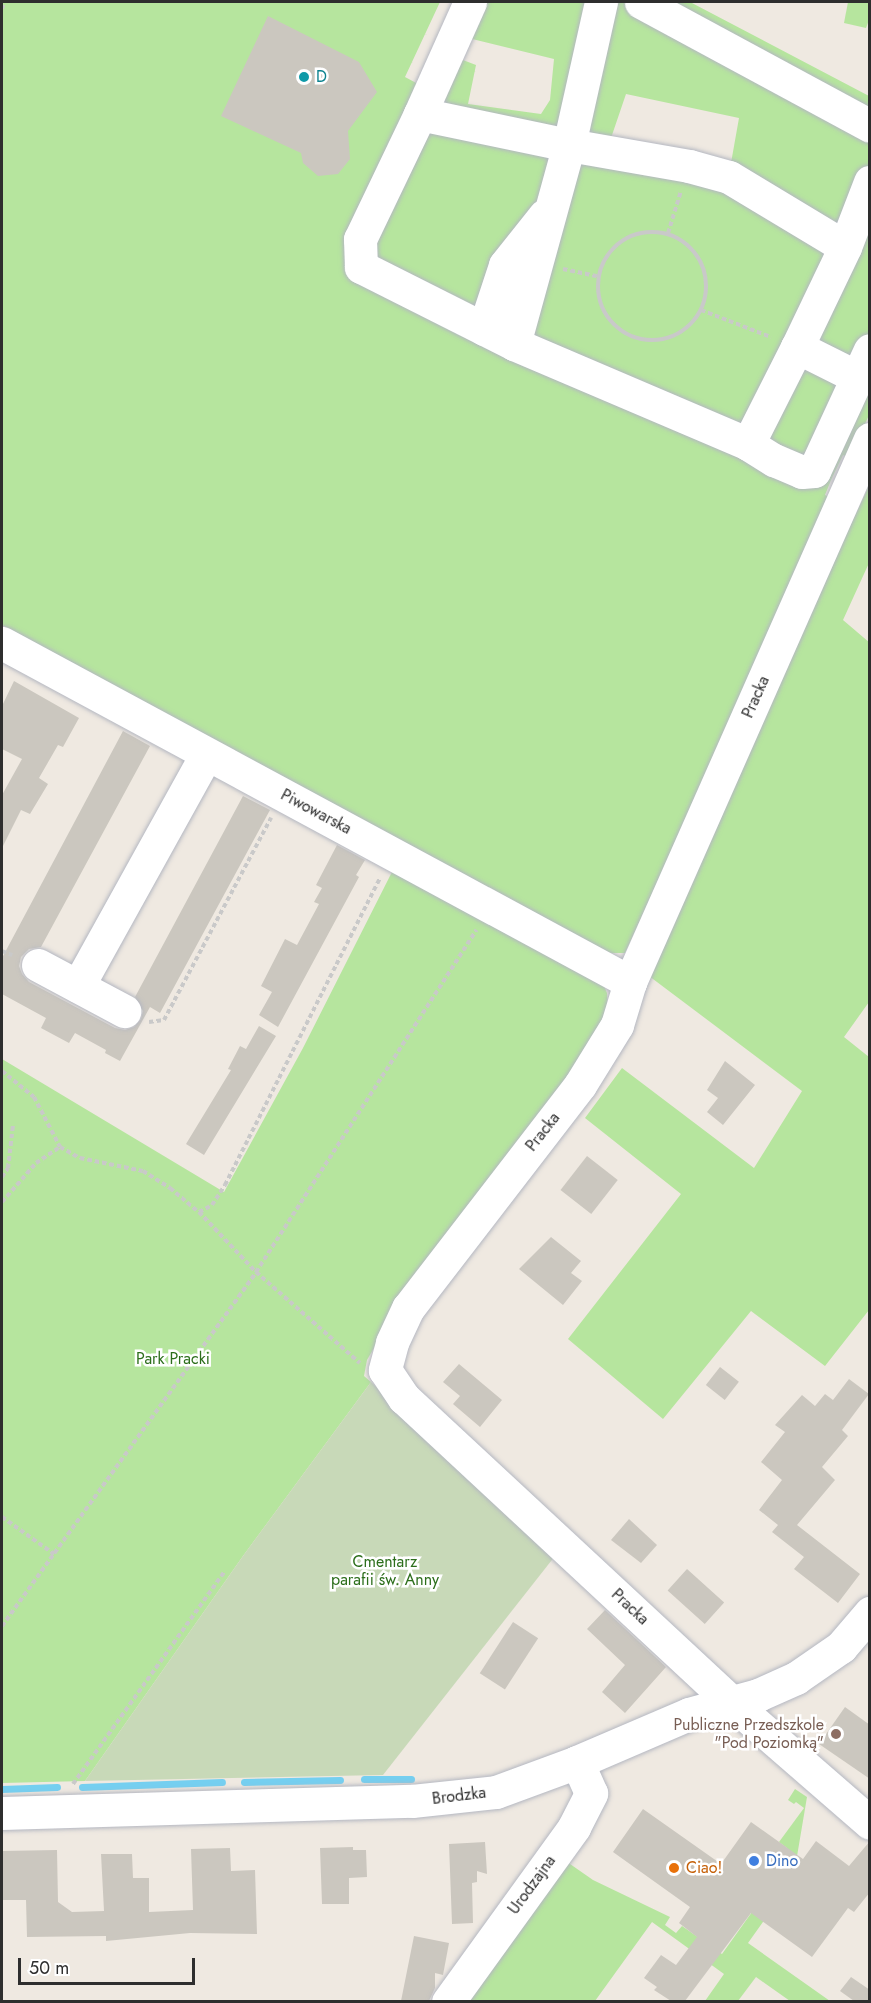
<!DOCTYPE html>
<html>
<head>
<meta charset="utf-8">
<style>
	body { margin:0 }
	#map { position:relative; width:871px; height:2003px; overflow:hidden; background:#efe9e1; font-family:Jost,sans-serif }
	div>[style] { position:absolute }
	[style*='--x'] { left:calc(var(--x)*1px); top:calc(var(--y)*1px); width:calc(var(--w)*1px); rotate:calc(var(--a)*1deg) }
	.green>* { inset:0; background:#b6e59e }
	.cemetery>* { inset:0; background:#c8d9b8 }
	.stream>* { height:7px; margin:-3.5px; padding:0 3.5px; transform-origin:3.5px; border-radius:3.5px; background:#75cff0 }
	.building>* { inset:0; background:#cbc7bf; transform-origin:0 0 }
	.path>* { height:4px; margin-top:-2px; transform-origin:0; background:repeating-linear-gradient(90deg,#c9c9c9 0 4.5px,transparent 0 7.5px) }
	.path>.ring { margin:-2px; padding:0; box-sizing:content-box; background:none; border:4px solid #c9c9c9; border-radius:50% }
	.roads { filter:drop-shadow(0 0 2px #b4b7c1) drop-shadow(0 0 2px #b4b7c1) }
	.minor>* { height:33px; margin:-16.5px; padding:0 16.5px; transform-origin:16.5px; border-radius:16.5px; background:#fff }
	.dots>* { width:16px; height:16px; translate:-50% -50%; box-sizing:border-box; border:3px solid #fff; border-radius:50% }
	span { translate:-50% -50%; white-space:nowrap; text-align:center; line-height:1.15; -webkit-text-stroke:5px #fff; paint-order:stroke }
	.culture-label { font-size:16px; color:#0d838f }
	.left { translate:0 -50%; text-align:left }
	.street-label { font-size:16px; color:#2e2e2e }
	.park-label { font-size:16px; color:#2c6e1b }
	.education-label { font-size:16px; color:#785e54 }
	.right { translate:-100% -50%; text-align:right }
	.shop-label { font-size:16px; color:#366cbe }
	.food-label { font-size:16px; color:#c56008 }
	.frame { position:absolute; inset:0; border:3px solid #2e2e2e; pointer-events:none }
	.scale { position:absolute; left:18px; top:1958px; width:177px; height:27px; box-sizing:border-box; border:3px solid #2e2e2e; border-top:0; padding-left:8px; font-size:18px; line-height:21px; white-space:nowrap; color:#2e2e2e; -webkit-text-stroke:4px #fff; paint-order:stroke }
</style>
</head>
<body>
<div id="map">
	<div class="green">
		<i style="clip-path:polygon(evenodd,2px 2px,440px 2px,405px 77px,420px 85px,459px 2px,690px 2px,869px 96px,869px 415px,850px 458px,843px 455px,831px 480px,825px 495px,833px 499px,625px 953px,605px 953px,2px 625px,2px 2px,464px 37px,554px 59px,550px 100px,541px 114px,468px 104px,476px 65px,455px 57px,464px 37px,2px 2px,626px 94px,739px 118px,731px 163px,611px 138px,626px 94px)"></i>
		<i style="clip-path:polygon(848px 2px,869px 2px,869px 20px,866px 28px,844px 23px)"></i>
		<i style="clip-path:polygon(869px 486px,869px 563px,843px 620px,870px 643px,869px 1002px,844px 1037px,869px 1057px,869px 1310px,825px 1366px,751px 1311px,663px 1419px,568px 1339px,681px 1194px,585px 1118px,622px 1068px,754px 1168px,802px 1091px,645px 973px,755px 726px)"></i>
		<i style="clip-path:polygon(394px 868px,600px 977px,607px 993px,608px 1013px,599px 1036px,403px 1298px,367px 1360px,364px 1376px,371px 1382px,243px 1556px,85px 1781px,2px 1783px,2px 1059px,224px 1192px,303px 1048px)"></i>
		<i style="clip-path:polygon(795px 1789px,807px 1797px,793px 1880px,748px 1943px,830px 2001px,790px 2001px,756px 1977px,738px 2001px,705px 2001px,724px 1974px,652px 1922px,595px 2001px,456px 2002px,560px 1857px,593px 1880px,670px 1917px,665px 1925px,676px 1933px,682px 1926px,722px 1954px,782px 1870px,787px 1848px,779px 1842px,804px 1808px,796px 1802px,794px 1804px,788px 1800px)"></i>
	</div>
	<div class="cemetery">
		<i style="clip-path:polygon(371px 1382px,555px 1556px,383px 1775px,85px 1781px,243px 1556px)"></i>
	</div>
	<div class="stream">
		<i style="--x:364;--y:1779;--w:47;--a:0"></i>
		<i style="--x:244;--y:1782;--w:96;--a:-1.2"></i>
		<i style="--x:82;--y:1787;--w:140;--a:-2"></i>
		<i style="--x:2;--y:1789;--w:55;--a:-2.1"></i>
	</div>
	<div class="building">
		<i style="clip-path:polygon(268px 16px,359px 62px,377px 92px,348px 131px,350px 159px,338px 174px,318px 176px,303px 163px,301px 153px,221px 116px)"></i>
		<i style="clip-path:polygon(14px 681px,79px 718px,63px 747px,58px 745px,39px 778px,48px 784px,30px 814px,21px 810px,2px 848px,2px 795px,22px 759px,2px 749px,2px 706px)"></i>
		<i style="clip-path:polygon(123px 731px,150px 746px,41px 947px,29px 949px,21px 957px,19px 966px,22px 974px,29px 982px,115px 1028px,125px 1030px,134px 1027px,141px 1019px,143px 1011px,135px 997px,243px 796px,270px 810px,160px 1013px,150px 1007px,120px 1061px,105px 1053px,106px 1050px,75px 1033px,69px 1043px,41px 1028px,46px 1018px,2px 994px,2px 958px)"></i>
		<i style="clip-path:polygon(337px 845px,365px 860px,356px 875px,359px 877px,278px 1027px,259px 1015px,272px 992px,261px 986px,285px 939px,297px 945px,319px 904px,314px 902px,322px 888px,316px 885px)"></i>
		<i style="clip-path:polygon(259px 1026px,276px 1036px,204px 1155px,186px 1144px,231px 1070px,228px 1069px,240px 1046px,246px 1049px)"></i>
		<i style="clip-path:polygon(725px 1061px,755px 1085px,723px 1125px,707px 1112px,718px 1098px,707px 1090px)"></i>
		<i style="left:587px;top:1156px;width:39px;height:43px;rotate:38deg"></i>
		<i style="clip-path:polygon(551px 1237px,581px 1261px,571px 1273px,582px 1281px,563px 1305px,519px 1269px)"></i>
		<i style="clip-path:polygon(459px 1364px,502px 1400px,480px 1427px,453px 1404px,460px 1396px,443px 1382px)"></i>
		<i style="left:720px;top:1367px;width:24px;height:23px;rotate:38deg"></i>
		<i style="clip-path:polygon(849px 1379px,869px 1394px,842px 1430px,848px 1436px,822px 1467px,835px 1480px,797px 1525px,860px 1574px,838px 1603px,794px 1569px,804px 1557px,772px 1532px,778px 1525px,759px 1510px,782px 1480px,761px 1462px,785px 1432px,775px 1425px,802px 1395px,815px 1406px,825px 1394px,833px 1400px)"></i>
		<i style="clip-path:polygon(629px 1519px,657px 1545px,641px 1563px,611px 1540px)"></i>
		<i style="left:687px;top:1569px;width:50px;height:29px;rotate:42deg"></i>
		<i style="clip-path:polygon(605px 1610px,666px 1667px,625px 1713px,602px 1692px,625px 1665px,587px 1629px)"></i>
		<i style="left:513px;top:1622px;width:30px;height:61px;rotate:33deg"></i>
		<i style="clip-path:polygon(845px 1707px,870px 1725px,870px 1779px,819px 1744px)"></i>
		<i style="clip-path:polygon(643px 1809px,721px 1864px,751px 1822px,803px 1859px,816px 1841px,849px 1866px,870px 1841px,870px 1892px,854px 1912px,848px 1908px,812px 1957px,751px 1913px,685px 2001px,671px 2001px,654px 1990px,657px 1987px,644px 1978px,661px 1955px,676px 1965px,697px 1937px,679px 1923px,690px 1907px,613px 1852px)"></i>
		<i style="clip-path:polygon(485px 1842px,487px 1874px,477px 1871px,477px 1882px,472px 1883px,473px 1923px,452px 1924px,449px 1844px)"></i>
		<i style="clip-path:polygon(353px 1847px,353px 1850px,366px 1850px,367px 1877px,349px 1878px,349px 1904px,322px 1904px,320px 1848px)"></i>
		<i style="clip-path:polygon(230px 1848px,231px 1871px,255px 1870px,257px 1934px,190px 1933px,106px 1941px,106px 1936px,27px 1937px,26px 1900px,2px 1900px,2px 1851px,57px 1850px,58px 1902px,72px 1912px,104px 1911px,101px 1854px,132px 1854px,133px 1878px,149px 1878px,149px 1912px,193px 1910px,191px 1849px)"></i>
		<i style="clip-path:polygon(414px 1936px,449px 1943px,443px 1975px,435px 1973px,435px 1988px,429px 2001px,401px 2001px)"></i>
		<i style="clip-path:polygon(851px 1977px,870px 1990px,870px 2001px,854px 2001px,840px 1991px)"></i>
	</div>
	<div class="path">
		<i style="--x:2;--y:9;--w:7;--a:-74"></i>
		<i class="ring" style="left:598px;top:232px;width:104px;height:104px"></i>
		<i style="--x:668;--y:233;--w:44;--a:-72.8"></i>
		<i style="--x:563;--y:269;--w:35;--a:12"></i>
		<i style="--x:701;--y:310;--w:75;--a:21.1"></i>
		<i style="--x:2;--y:951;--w:11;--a:22"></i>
		<i style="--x:149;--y:1022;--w:15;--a:-8"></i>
		<i style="--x:164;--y:1020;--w:229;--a:-62.1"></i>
		<i style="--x:2;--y:1071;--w:41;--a:39.1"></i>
		<i style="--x:34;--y:1097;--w:56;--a:62.5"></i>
		<i style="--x:60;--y:1147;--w:23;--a:29"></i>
		<i style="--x:80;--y:1158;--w:64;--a:11.7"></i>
		<i style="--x:143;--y:1171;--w:32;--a:32"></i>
		<i style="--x:170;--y:1188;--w:38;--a:40"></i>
		<i style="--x:199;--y:1212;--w:83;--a:46.5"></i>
		<i style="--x:256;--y:1272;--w:138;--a:41.2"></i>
		<i style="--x:2;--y:1177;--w:11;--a:-56"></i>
		<i style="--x:8;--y:1168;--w:43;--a:-83.4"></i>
		<i style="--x:2;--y:1202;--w:52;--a:-48.9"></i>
		<i style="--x:36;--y:1163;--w:29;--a:-34"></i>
		<i style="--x:199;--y:1212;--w:15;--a:-28"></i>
		<i style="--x:212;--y:1205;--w:24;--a:-57"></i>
		<i style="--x:225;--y:1185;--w:344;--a:-63.2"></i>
		<i style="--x:2;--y:1517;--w:64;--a:35.4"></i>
		<i style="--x:2;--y:1626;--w:436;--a:-54.3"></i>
		<i style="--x:256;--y:1272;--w:407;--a:-57.2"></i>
		<i style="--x:73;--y:1784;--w:262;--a:-54.5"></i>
	</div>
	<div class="roads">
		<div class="minor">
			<i style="--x:470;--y:2;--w:123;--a:114.1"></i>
			<i style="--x:420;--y:114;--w:139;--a:115.6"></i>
			<i style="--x:360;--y:239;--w:28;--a:88"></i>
			<i style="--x:361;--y:267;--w:171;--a:26.7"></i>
			<i style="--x:514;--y:344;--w:254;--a:23.1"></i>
			<i style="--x:748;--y:444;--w:109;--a:-63.2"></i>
			<i style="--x:797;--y:347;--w:67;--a:26.6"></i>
			<i style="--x:641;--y:2;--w:260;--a:28.4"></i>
			<i style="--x:420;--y:114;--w:152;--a:11.8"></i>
			<i style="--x:569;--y:145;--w:122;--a:9.9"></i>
			<i style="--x:689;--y:166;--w:41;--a:15.4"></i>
			<i style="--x:729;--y:177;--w:135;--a:31.1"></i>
			<i style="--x:845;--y:247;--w:111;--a:115.6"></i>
			<i style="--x:845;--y:247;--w:70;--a:-69"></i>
			<i style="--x:484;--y:329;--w:67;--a:-71.8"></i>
			<i style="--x:505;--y:265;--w:63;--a:-51.5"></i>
			<i style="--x:514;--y:344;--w:206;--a:-74.6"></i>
			<i style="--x:569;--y:145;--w:147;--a:-77.4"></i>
			<i style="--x:870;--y:439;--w:594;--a:113.84"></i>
			<i style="--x:630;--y:982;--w:45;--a:106.8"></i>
			<i style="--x:617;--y:1025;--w:70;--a:121.7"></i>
			<i style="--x:580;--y:1085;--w:282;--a:127.6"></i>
			<i style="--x:408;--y:1308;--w:38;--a:115"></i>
			<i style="--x:392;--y:1343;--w:28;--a:105"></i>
			<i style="--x:385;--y:1370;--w:34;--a:56"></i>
			<i style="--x:404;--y:1398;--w:446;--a:42.9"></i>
			<i style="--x:731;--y:1702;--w:184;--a:41"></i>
			<i style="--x:748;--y:444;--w:31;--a:32"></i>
			<i style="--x:774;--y:460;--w:30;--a:23"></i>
			<i style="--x:802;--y:472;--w:12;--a:-5"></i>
			<i style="--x:814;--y:471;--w:133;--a:-65.2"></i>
			<i style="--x:2;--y:643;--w:714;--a:28.36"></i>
			<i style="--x:38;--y:965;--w:98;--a:28.1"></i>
			<i style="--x:78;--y:986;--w:264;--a:-61"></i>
			<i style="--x:2;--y:1813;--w:410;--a:-1.7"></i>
			<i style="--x:412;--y:1801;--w:84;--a:-6.1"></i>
			<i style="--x:496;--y:1792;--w:86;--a:-20.3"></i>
			<i style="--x:577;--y:1762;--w:122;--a:-23.2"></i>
			<i style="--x:689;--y:1714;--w:72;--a:-15.4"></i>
			<i style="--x:758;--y:1695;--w:42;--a:-24.1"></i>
			<i style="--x:796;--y:1678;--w:55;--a:-34.6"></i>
			<i style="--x:841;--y:1647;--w:45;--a:-49.5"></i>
			<i style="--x:448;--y:2002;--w:216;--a:-54.2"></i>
			<i style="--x:574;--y:1827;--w:38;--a:-63"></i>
			<i style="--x:591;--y:1793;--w:34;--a:-114"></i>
		</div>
	</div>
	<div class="dots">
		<i style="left:304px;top:77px;background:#0f9aa8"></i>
		<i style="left:836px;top:1734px;background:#8d6e63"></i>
		<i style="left:754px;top:1861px;background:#3f7fe0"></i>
		<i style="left:674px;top:1868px;background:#e8710a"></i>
	</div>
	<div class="culture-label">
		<span class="left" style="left:316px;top:77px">D</span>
	</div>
	<div class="street-label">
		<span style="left:756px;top:697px;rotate:-66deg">Pracka</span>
		<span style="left:316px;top:812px;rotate:28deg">Piwowarska</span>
		<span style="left:543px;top:1132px;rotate:-52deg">Pracka</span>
		<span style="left:630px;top:1607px;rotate:43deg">Pracka</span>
		<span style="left:459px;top:1796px;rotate:-7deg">Brodzka</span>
		<span style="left:532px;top:1885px;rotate:-54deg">Urodzajna</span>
	</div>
	<div class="park-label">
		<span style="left:173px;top:1359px">Park Pracki</span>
		<span style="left:385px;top:1571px">Cmentarz<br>parafii św. Anny</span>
	</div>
	<div class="education-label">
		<span class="right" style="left:824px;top:1734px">Publiczne Przedszkole<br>"Pod Poziomką"</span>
	</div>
	<div class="shop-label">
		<span class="left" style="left:766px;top:1861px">Dino</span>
	</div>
	<div class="food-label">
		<span class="left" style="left:686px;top:1868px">Ciao!</span>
	</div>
	<div class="frame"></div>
	<div class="scale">50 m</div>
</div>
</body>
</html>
